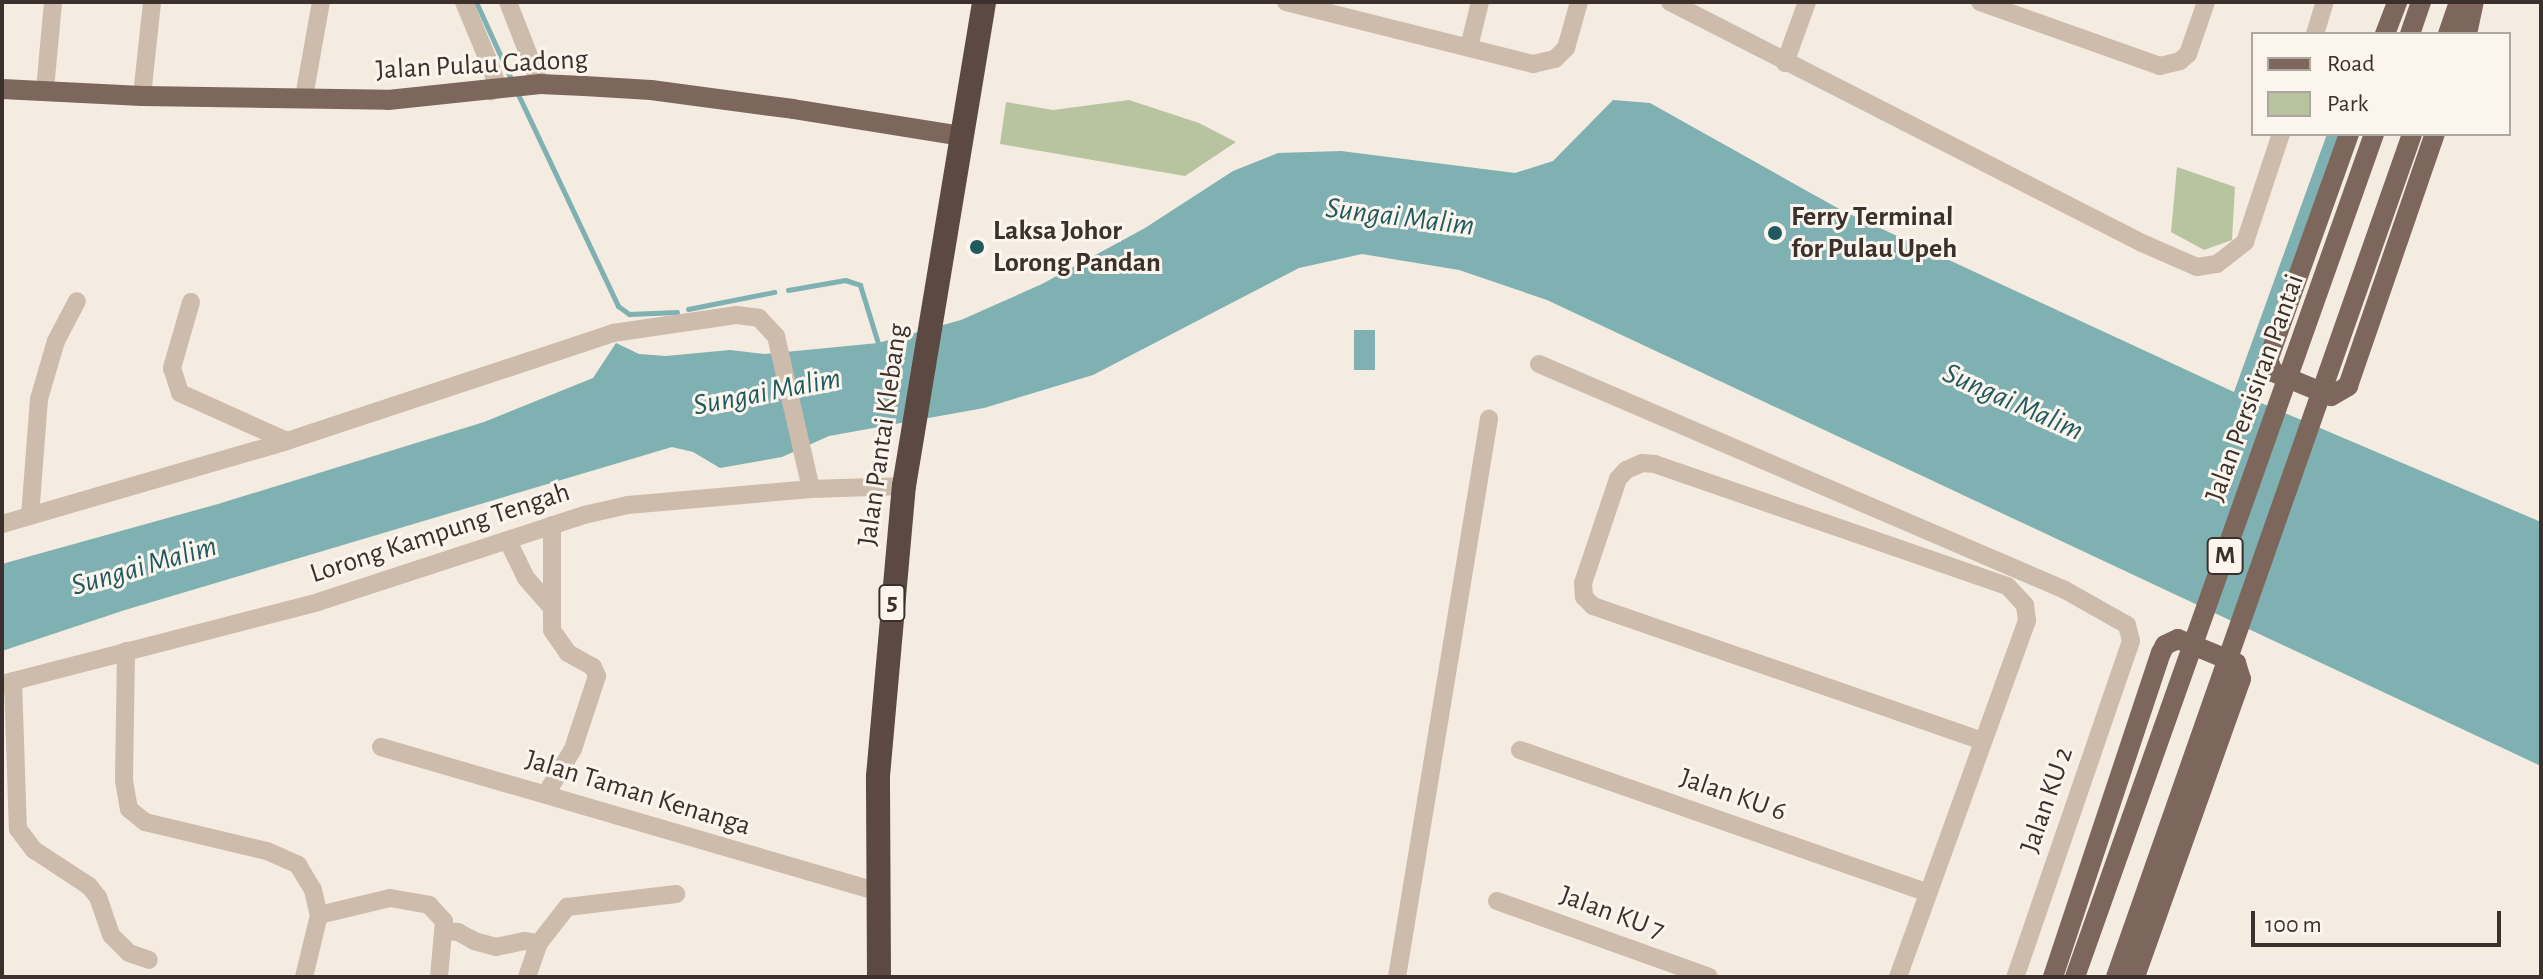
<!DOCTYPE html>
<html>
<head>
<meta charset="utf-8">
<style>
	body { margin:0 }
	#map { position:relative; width:2543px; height:979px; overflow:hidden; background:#f4ebe1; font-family:"Alegreya Sans",sans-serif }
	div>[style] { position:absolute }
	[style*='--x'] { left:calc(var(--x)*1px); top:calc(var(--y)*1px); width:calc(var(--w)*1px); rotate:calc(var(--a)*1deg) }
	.green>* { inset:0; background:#b8c4a0 }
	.water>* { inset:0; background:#7fb0b2; transform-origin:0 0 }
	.stream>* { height:5px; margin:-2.5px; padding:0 2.5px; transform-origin:2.5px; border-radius:2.5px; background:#7fb0b2 }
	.minor>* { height:18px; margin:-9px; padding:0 9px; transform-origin:9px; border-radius:9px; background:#cdbbac }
	.major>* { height:20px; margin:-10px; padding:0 10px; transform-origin:10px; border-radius:10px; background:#7d675c }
	.highway>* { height:24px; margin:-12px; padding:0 12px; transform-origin:12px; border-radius:12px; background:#5c4a42 }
	.dots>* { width:22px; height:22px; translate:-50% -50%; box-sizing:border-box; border:4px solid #fbf5ee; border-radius:50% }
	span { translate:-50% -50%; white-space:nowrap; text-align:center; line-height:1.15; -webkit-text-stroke:6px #fbf5ee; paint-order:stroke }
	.shield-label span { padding:2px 6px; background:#fbf5ee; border:2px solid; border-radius:6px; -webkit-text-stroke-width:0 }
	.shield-label { font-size:26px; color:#3b302b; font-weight:700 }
	.street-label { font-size:28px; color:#3b302b }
	.poi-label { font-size:28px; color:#3b302b; font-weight:700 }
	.left { translate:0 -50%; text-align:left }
	.water-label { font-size:30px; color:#1f5a5e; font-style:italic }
	.frame { position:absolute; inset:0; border:4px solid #3b302b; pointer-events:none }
	.legend { position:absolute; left:2251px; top:32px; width:260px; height:104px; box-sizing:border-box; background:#fbf5ee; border:2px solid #aea6a0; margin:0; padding:10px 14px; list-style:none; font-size:24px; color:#3b302b }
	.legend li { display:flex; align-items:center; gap:16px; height:40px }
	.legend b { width:40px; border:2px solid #aea6a0 }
	.scale { position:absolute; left:2251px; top:911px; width:250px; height:36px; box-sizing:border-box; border:4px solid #3b302b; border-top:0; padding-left:10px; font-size:24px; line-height:28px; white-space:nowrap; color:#3b302b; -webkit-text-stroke:6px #fbf5ee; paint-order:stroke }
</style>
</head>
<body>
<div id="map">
	<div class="green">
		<i style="clip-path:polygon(1129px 100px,1199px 123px,1236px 142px,1185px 176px,1000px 144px,1006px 102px,1053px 110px)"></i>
		<i style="clip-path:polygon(2177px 167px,2235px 187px,2232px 240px,2204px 250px,2171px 232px)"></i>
	</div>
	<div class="water">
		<i style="clip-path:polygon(1613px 100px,1650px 103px,1841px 210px,2234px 392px,2327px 134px,2343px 134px,2247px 397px,2541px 522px,2541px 766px,1547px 300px,1459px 270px,1362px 254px,1299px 268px,1093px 375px,984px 408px,829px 436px,782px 457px,720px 468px,693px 452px,672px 447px,125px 610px,2px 651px,2px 564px,218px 504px,484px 422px,593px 378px,616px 343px,639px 354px,666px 356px,730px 350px,765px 354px,878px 343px,961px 320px,1042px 284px,1145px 228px,1233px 171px,1278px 153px,1341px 151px,1515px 173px,1553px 161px)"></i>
		<i style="left:1354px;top:330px;width:21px;height:40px"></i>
	</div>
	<div class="stream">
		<i style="--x:476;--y:2;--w:87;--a:65.5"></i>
		<i style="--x:516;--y:90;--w:239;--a:64.7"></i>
		<i style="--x:618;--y:306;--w:14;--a:36"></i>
		<i style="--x:629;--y:314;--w:48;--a:-2.4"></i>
		<i style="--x:788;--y:290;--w:58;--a:-10"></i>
		<i style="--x:845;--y:280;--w:16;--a:18"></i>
		<i style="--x:860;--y:285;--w:61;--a:72.8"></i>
		<i style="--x:688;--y:309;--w:88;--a:-11.2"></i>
	</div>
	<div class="minor">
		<i style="--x:464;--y:2;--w:63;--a:67.5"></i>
		<i style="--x:488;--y:60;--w:20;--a:70"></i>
		<i style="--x:495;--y:79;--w:13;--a:108"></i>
		<i style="--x:508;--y:2;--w:88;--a:68.7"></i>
		<i style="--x:1286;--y:2;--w:255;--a:14.1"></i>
		<i style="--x:1533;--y:64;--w:23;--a:-13"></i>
		<i style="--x:1555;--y:59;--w:16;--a:-45"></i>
		<i style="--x:1566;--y:48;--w:48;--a:-74.2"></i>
		<i style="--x:1670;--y:2;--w:530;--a:27.05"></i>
		<i style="--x:2142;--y:243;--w:60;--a:23.6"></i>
		<i style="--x:2197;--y:267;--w:20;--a:-9"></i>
		<i style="--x:2217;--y:264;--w:36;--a:-38"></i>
		<i style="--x:2245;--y:242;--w:114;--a:-71.6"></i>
		<i style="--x:1980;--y:2;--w:191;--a:19.6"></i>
		<i style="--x:2160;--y:66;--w:21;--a:-14"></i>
		<i style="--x:2180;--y:61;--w:11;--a:-41"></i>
		<i style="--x:2188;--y:54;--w:55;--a:-70.9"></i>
		<i style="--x:2315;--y:34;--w:34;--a:-73"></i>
		<i style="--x:1469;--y:47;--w:46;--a:-76.3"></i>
		<i style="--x:1785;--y:63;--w:65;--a:-70.2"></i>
		<i style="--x:45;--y:89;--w:87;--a:-84.7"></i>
		<i style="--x:142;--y:96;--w:95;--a:-83.9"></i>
		<i style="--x:304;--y:97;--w:97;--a:-79.9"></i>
		<i style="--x:191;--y:302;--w:69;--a:106.1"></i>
		<i style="--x:172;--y:368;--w:26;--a:72"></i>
		<i style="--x:180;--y:393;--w:117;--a:24.2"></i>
		<i style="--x:1539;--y:364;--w:572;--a:23.25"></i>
		<i style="--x:2065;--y:590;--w:71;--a:29.4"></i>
		<i style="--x:2127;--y:625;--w:16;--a:76"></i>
		<i style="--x:2131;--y:641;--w:355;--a:109"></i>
		<i style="--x:30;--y:516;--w:117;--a:-85.6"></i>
		<i style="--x:39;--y:399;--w:60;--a:-73.7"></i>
		<i style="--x:56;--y:341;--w:45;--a:-62.3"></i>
		<i style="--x:2;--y:524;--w:297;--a:-16.2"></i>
		<i style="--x:287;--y:441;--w:343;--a:-18.3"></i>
		<i style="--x:613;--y:333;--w:124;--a:-8.3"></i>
		<i style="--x:736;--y:315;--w:23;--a:7"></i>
		<i style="--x:759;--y:318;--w:25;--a:47"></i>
		<i style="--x:776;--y:336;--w:157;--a:77.1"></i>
		<i style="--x:508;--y:541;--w:41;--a:64.1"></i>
		<i style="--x:526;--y:578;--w:37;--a:49"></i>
		<i style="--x:126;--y:651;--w:130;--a:90.9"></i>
		<i style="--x:124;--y:781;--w:28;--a:80"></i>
		<i style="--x:129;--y:809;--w:21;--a:39"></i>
		<i style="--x:145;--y:822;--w:125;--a:13.4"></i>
		<i style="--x:267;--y:851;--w:34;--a:24"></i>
		<i style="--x:298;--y:865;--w:29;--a:59"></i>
		<i style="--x:313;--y:890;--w:26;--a:77"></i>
		<i style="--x:319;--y:915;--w:64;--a:103.6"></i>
		<i style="--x:13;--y:681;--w:148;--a:88.1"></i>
		<i style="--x:18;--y:829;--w:26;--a:53"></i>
		<i style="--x:34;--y:850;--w:66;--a:33.2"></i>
		<i style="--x:89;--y:886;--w:14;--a:51"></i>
		<i style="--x:98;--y:897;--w:40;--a:71.1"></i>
		<i style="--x:111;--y:935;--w:25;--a:45"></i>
		<i style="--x:129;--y:953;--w:21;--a:19"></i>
		<i style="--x:2;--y:684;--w:326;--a:-14.5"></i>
		<i style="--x:318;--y:602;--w:280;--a:-18.1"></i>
		<i style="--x:584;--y:515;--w:45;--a:-12.8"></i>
		<i style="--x:628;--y:505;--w:184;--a:-5"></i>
		<i style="--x:811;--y:489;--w:93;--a:-1.8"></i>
		<i style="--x:381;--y:747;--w:519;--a:16.23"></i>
		<i style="--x:1520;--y:750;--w:432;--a:19.3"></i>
		<i style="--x:546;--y:794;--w:52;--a:-59"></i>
		<i style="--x:573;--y:749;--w:77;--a:-71.8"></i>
		<i style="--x:597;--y:676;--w:10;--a:-114"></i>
		<i style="--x:593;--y:667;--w:29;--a:-151"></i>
		<i style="--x:568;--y:653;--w:28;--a:-125"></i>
		<i style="--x:552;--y:630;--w:105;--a:-90"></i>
		<i style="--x:1497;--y:901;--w:225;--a:19.7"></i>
		<i style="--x:319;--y:915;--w:73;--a:-13.5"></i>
		<i style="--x:390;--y:898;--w:40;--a:10"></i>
		<i style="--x:429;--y:905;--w:22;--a:47"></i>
		<i style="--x:444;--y:921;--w:56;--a:95.1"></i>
		<i style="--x:445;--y:931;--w:13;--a:4"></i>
		<i style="--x:458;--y:932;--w:18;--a:29"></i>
		<i style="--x:474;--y:941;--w:23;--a:15"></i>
		<i style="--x:496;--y:947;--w:29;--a:-12"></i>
		<i style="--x:524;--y:941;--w:15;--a:8"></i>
		<i style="--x:539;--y:943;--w:46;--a:-52.1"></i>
		<i style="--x:567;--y:907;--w:110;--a:-6.8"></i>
		<i style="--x:527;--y:977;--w:36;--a:-71"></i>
		<i style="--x:1397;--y:977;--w:566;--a:-80.64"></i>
		<i style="--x:1898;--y:977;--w:379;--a:-70.1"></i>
		<i style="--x:2027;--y:621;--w:16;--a:-97"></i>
		<i style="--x:2025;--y:605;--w:26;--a:-133"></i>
		<i style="--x:2007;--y:586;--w:373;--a:-160.9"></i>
		<i style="--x:1655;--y:464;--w:13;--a:-176"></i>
		<i style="--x:1642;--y:463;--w:17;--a:156"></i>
		<i style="--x:1626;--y:470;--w:12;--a:132"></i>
		<i style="--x:1618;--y:479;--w:110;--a:108.6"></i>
		<i style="--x:1583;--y:583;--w:14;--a:86"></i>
		<i style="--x:1584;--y:597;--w:13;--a:45"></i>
		<i style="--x:1593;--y:606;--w:410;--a:19.1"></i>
	</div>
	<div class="major">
		<i style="--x:2385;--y:34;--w:34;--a:-69"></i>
		<i style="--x:2410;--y:34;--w:34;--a:-71"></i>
		<i style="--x:2448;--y:34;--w:34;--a:-71"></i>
		<i style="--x:2467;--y:34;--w:33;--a:-78"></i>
		<i style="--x:2;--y:89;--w:140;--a:2.9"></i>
		<i style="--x:142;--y:96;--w:246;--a:0.9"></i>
		<i style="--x:388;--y:100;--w:153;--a:-6"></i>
		<i style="--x:540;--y:84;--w:44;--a:2.6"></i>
		<i style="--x:584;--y:86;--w:67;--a:3.4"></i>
		<i style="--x:651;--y:90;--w:143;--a:7.6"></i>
		<i style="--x:793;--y:109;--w:170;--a:9.1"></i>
		<i style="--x:2349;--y:134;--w:240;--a:109.7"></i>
		<i style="--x:2268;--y:360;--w:13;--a:67"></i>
		<i style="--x:2273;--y:372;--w:63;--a:22.5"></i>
		<i style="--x:2331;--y:396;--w:20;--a:-30"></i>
		<i style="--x:2348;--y:386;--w:267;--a:-71"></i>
		<i style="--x:2053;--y:977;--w:342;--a:-71.6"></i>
		<i style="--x:2161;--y:653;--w:9;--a:-63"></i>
		<i style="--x:2165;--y:645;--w:14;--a:-25"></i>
		<i style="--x:2178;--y:639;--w:63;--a:22.5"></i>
		<i style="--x:2236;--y:663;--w:17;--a:73"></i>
		<i style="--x:2241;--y:679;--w:316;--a:109.6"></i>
		<i style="--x:2075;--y:977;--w:894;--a:-70.47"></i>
		<i style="--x:2116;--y:977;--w:893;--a:-70.65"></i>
	</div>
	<div class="highway">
		<i style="--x:879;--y:977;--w:201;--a:-90.3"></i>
		<i style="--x:878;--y:776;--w:291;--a:-84.9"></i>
		<i style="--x:904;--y:486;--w:491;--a:-80.6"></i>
	</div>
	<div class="dots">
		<i style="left:1775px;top:233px;background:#1f5a5e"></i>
		<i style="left:977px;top:247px;background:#1f5a5e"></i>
	</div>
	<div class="shield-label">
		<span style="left:2225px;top:556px">M</span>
		<span style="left:892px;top:603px">5</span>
	</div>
	<div class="street-label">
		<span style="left:482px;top:65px;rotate:-3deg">Jalan Pulau Gadong</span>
		<span style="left:2255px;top:388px;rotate:-70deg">Jalan Persisiran Pantai</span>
		<span style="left:883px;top:435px;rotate:-82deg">Jalan Pantai Klebang</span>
		<span style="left:440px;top:533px;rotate:-18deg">Lorong Kampung Tengah</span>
		<span style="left:638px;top:793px;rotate:17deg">Jalan Taman Kenanga</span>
		<span style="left:1733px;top:795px;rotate:19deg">Jalan KU 6</span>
		<span style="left:2047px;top:800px;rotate:-71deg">Jalan KU 2</span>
		<span style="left:1612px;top:913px;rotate:20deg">Jalan KU 7</span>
	</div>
	<div class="poi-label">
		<span class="left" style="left:1791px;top:233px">Ferry Terminal<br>for Pulau Upeh</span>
		<span class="left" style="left:993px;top:247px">Laksa Johor<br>Lorong Pandan</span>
	</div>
	<div class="water-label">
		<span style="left:1400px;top:217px;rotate:7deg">Sungai Malim</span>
		<span style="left:767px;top:392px;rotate:-11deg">Sungai Malim</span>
		<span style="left:2013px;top:402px;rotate:24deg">Sungai Malim</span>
		<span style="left:144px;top:566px;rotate:-16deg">Sungai Malim</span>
	</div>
	<div class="frame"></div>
	<ul class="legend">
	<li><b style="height:10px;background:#7d675c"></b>Road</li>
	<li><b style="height:22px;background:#b8c4a0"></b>Park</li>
	</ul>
	<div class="scale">100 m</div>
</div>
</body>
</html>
